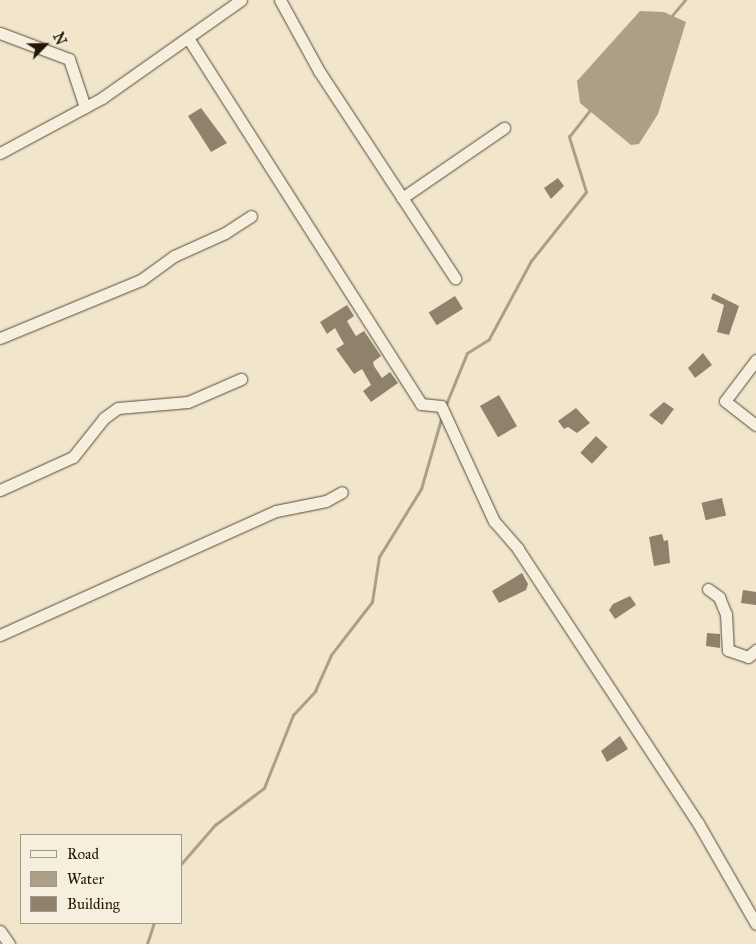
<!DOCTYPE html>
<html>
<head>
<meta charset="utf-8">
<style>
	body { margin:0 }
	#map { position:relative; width:756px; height:944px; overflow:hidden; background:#f1e6cc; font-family:"IM FELL Great Primer",serif }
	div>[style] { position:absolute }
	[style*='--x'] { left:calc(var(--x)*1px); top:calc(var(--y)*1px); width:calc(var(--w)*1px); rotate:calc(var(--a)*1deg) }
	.water>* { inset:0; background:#ab9f88 }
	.stream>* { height:2.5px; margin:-1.25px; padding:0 1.25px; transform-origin:1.25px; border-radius:1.25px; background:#ab9f88 }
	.building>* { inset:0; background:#8f826c; transform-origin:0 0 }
	.roads { filter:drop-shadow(0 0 1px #574937) drop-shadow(0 0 1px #574937) }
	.minor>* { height:11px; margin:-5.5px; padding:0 5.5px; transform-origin:5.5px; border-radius:5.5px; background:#f6efde }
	span { translate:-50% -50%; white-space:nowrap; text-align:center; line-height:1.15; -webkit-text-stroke:4px #f6efde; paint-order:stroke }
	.legend { position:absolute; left:20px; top:834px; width:162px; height:90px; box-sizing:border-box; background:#f6efde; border:1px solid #a29887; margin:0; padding:6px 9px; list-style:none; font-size:15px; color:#241505 }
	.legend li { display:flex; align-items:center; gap:10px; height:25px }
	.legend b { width:25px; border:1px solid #a29887 }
	.north { position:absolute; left:20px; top:20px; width:50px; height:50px; -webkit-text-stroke:4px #f6efde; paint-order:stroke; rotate:67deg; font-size:14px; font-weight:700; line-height:20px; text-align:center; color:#241505 }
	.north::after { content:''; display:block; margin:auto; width:18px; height:22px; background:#241505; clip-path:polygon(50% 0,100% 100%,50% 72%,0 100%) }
</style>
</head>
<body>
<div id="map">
	<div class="water">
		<i style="clip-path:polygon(640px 11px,664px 12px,686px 22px,658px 114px,639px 144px,631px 145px,580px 103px,577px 81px)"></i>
	</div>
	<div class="stream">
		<i style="--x:670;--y:18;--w:23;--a:-50"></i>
		<i style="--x:445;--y:407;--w:58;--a:-67.8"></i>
		<i style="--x:467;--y:353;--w:26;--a:-32"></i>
		<i style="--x:489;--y:339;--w:89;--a:-61.7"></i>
		<i style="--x:531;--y:261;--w:88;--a:-51.4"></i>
		<i style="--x:586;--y:192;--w:58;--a:-107.2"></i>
		<i style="--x:569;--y:137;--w:36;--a:-52"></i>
		<i style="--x:181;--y:864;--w:52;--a:-48.9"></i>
		<i style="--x:215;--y:825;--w:61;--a:-37.1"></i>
		<i style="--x:264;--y:788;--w:79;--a:-68.3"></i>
		<i style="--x:293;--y:715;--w:33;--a:-47"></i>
		<i style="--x:315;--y:691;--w:39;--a:-66"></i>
		<i style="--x:331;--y:655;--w:67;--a:-52.3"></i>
		<i style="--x:372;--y:602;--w:46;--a:-81.2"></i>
		<i style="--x:379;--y:557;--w:80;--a:-58.3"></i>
		<i style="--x:421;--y:489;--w:76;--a:-74"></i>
		<i style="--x:147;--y:944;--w:22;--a:-72"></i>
	</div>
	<div class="building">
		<i style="clip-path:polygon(201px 108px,227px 143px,211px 152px,188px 116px)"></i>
		<i style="clip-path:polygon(558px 178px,564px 186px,551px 199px,544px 188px)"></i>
		<i style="clip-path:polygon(713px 293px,739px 306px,729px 335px,717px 332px,724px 305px,711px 299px)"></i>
		<i style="left:455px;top:296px;width:15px;height:31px;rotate:58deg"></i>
		<i style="clip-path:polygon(347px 305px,354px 316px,347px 321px,354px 333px,356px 336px,364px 331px,381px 356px,373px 362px,374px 366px,382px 378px,390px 372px,398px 383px,371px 402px,363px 391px,371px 385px,362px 369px,354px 374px,336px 349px,344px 344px,335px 328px,327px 334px,320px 322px)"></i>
		<i style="clip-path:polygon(703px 353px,712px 365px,695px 378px,688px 368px)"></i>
		<i style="left:499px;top:395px;width:36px;height:22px;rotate:60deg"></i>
		<i style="clip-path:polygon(664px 402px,674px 409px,662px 425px,649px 415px)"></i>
		<i style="clip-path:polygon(576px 408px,590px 423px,577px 433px,568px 427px,564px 429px,558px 421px)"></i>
		<i style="left:596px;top:436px;width:16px;height:23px;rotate:43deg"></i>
		<i style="left:722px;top:498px;width:18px;height:21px;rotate:77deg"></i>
		<i style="clip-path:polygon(662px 534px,664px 541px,668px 540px,670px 563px,654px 566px,649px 537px)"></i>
		<i style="clip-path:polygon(522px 573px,528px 584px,526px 590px,499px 603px,492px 591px)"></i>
		<i style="clip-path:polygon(743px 590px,756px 592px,756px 605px,741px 603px)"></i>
		<i style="clip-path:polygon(630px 596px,636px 605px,615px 619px,609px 610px,613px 604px)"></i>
		<i style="clip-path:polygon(707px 633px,720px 634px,720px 648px,706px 646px)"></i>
		<i style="clip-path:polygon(620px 736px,628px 749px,607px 762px,601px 751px)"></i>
	</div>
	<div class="roads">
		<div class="minor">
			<i style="--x:280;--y:0;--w:81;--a:61.2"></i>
			<i style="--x:319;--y:71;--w:248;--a:56.7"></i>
			<i style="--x:0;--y:33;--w:74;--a:20.6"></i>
			<i style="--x:69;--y:59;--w:51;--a:71.6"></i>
			<i style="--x:188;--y:38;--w:434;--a:57.5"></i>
			<i style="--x:421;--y:404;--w:20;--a:6"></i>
			<i style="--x:441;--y:406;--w:127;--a:65.3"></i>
			<i style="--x:494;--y:521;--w:37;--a:49"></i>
			<i style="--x:518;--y:549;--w:328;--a:56.7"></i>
			<i style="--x:698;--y:823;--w:116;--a:60.1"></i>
			<i style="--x:0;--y:153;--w:116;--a:-28.3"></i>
			<i style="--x:102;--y:98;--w:170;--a:-35.2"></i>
			<i style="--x:402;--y:198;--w:124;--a:-34.5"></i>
			<i style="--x:0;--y:338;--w:152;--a:-22.4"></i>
			<i style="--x:141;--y:280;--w:41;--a:-36"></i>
			<i style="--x:174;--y:256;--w:56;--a:-24.3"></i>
			<i style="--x:225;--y:233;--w:31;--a:-33"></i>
			<i style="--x:756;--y:360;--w:51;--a:127.1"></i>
			<i style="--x:725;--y:401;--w:39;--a:38"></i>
			<i style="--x:0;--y:490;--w:80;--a:-24.3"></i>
			<i style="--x:73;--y:457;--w:50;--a:-51.5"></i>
			<i style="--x:104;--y:418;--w:17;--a:-36"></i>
			<i style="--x:118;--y:408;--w:70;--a:-4.9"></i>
			<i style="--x:188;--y:402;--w:58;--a:-23.5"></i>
			<i style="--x:708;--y:589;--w:14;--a:36"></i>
			<i style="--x:719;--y:597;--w:18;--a:68"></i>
			<i style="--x:726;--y:614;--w:36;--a:87"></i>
			<i style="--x:728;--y:650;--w:21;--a:19"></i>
			<i style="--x:748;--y:657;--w:11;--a:-41"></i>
			<i style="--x:0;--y:635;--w:303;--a:-24.2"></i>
			<i style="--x:276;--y:511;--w:51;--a:-11.3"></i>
			<i style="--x:326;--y:501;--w:18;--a:-29"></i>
			<i style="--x:0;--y:931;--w:16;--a:55"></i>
		</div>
	</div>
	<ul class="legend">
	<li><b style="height:6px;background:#f6efde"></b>Road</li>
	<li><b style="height:14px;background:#ab9f88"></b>Water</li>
	<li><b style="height:14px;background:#8f826c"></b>Building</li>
	</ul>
	<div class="north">N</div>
</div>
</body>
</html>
